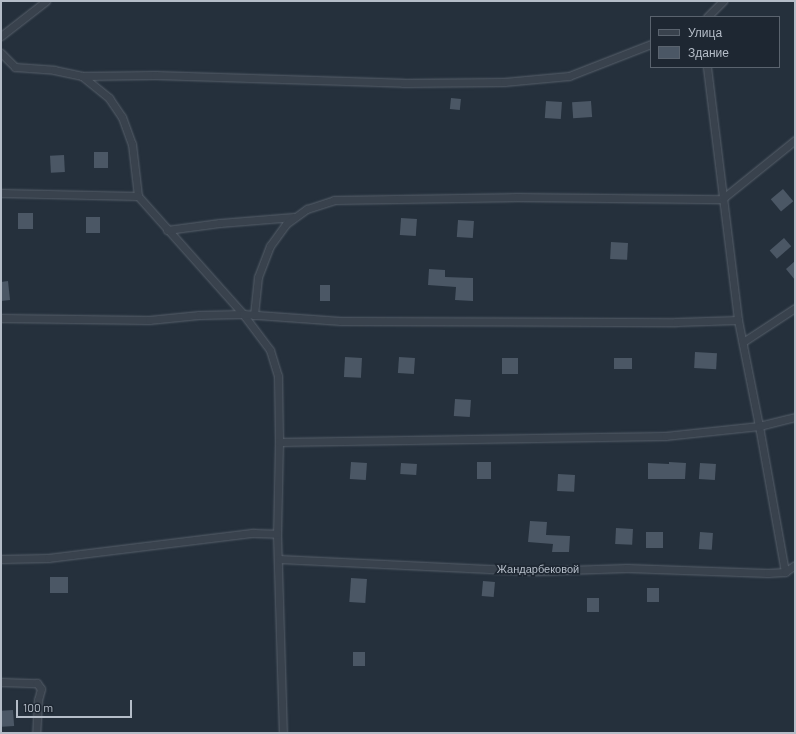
<!DOCTYPE html>
<html>
<head>
<meta charset="utf-8">
<style>
	body { margin:0 }
	#map { position:relative; width:796px; height:734px; overflow:hidden; background:#25303c; font-family:Barlow,sans-serif }
	div>[style] { position:absolute }
	[style*='--x'] { left:calc(var(--x)*1px); top:calc(var(--y)*1px); width:calc(var(--w)*1px); rotate:calc(var(--a)*1deg) }
	.building>* { inset:0; background:#4b5765; transform-origin:0 0 }
	.roads { filter:drop-shadow(0 0 1px #57606b) drop-shadow(0 0 1px #57606b) }
	.street>* { height:7px; margin:-3.5px; padding:0 3.5px; transform-origin:3.5px; border-radius:3.5px; background:#39424d }
	span { translate:-50% -50%; white-space:nowrap; text-align:center; line-height:1.15; -webkit-text-stroke:3.5px #1e2732; paint-order:stroke }
	.street-label { font-size:11px; color:#b5bdc8 }
	.frame { position:absolute; inset:0; border:2px solid #b5bdc8; pointer-events:none }
	.legend { position:absolute; left:650px; top:16px; width:130px; height:52px; box-sizing:border-box; background:#1e2732; border:1px solid #5a636e; margin:0; padding:5px 7px; list-style:none; font-size:12px; color:#b5bdc8 }
	.legend li { display:flex; align-items:center; gap:8px; height:20px }
	.legend b { width:20px; border:1px solid #5a636e }
	.scale { position:absolute; left:16px; top:700px; width:116px; height:18px; box-sizing:border-box; border:2px solid #b5bdc8; border-top:0; padding-left:5px; font-size:12px; line-height:14px; white-space:nowrap; color:#b5bdc8; -webkit-text-stroke:3px #1e2732; paint-order:stroke }
</style>
</head>
<body>
<div id="map">
	<div class="building">
		<i style="left:451px;top:98px;width:10px;height:11px;rotate:6deg"></i>
		<i style="left:546px;top:101px;width:16px;height:17px;rotate:4deg"></i>
		<i style="left:591px;top:101px;width:16px;height:19px;rotate:86deg"></i>
		<i style="left:94px;top:152px;width:14px;height:16px"></i>
		<i style="left:64px;top:155px;width:17px;height:14px;rotate:87deg"></i>
		<i style="left:783px;top:189px;width:16px;height:16px;rotate:50deg"></i>
		<i style="left:33px;top:213px;width:16px;height:15px;rotate:90deg"></i>
		<i style="left:86px;top:217px;width:14px;height:16px"></i>
		<i style="left:401px;top:218px;width:16px;height:17px;rotate:4deg"></i>
		<i style="left:458px;top:220px;width:16px;height:17px;rotate:4deg"></i>
		<i style="left:784px;top:238px;width:11px;height:19px;rotate:49deg"></i>
		<i style="left:611px;top:242px;width:17px;height:17px;rotate:3deg"></i>
		<i style="clip-path:polygon(795px 261px,795px 280px,786px 269px)"></i>
		<i style="clip-path:polygon(429px 269px,445px 270px,445px 277px,473px 278px,473px 301px,455px 300px,456px 287px,428px 285px)"></i>
		<i style="clip-path:polygon(8px 281px,10px 300px,1px 301px,1px 282px)"></i>
		<i style="left:320px;top:285px;width:10px;height:16px"></i>
		<i style="left:695px;top:352px;width:22px;height:16px;rotate:3deg"></i>
		<i style="left:345px;top:357px;width:17px;height:20px;rotate:3deg"></i>
		<i style="left:399px;top:357px;width:16px;height:16px;rotate:4deg"></i>
		<i style="left:502px;top:358px;width:16px;height:16px"></i>
		<i style="left:614px;top:358px;width:18px;height:11px"></i>
		<i style="left:455px;top:399px;width:16px;height:17px;rotate:4deg"></i>
		<i style="left:351px;top:462px;width:16px;height:17px;rotate:4deg"></i>
		<i style="left:477px;top:462px;width:14px;height:17px"></i>
		<i style="clip-path:polygon(669px 462px,686px 463px,685px 479px,648px 479px,648px 463px,669px 464px)"></i>
		<i style="left:401px;top:463px;width:16px;height:11px;rotate:4deg"></i>
		<i style="left:700px;top:463px;width:16px;height:16px;rotate:4deg"></i>
		<i style="left:558px;top:474px;width:17px;height:17px;rotate:3deg"></i>
		<i style="clip-path:polygon(530px 521px,547px 522px,546px 535px,570px 536px,569px 552px,552px 552px,553px 544px,528px 542px)"></i>
		<i style="left:616px;top:528px;width:17px;height:16px;rotate:3deg"></i>
		<i style="left:646px;top:532px;width:17px;height:16px"></i>
		<i style="left:700px;top:532px;width:13px;height:17px;rotate:4deg"></i>
		<i style="left:68px;top:577px;width:16px;height:18px;rotate:90deg"></i>
		<i style="left:351px;top:578px;width:16px;height:24px;rotate:4deg"></i>
		<i style="left:483px;top:581px;width:12px;height:15px;rotate:5deg"></i>
		<i style="left:647px;top:588px;width:12px;height:14px"></i>
		<i style="left:587px;top:598px;width:12px;height:14px"></i>
		<i style="left:353px;top:652px;width:12px;height:14px"></i>
		<i style="left:13px;top:710px;width:16px;height:12px;rotate:86deg"></i>
	</div>
	<div class="roads">
		<div class="street">
			<i style="--x:707;--y:17;--w:23;--a:-45"></i>
			<i style="--x:1;--y:36;--w:57;--a:-37.9"></i>
			<i style="--x:1;--y:53;--w:20;--a:45"></i>
			<i style="--x:15;--y:67;--w:39;--a:4"></i>
			<i style="--x:54;--y:70;--w:29;--a:12"></i>
			<i style="--x:82;--y:76;--w:35;--a:39"></i>
			<i style="--x:109;--y:98;--w:23;--a:56"></i>
			<i style="--x:122;--y:117;--w:29;--a:70"></i>
			<i style="--x:132;--y:144;--w:52;--a:83.4"></i>
			<i style="--x:138;--y:196;--w:158;--a:48.3"></i>
			<i style="--x:243;--y:314;--w:45;--a:53.1"></i>
			<i style="--x:270;--y:350;--w:27;--a:73"></i>
			<i style="--x:278;--y:376;--w:66;--a:89.1"></i>
			<i style="--x:279;--y:442;--w:92;--a:91.2"></i>
			<i style="--x:277;--y:534;--w:199;--a:88.3"></i>
			<i style="--x:707;--y:67;--w:255;--a:83"></i>
			<i style="--x:738;--y:320;--w:108;--a:78.8"></i>
			<i style="--x:759;--y:426;--w:148;--a:79.9"></i>
			<i style="--x:82;--y:76;--w:73;--a:-0.8"></i>
			<i style="--x:155;--y:75;--w:248;--a:1.8"></i>
			<i style="--x:403;--y:83;--w:101;--a:-0.6"></i>
			<i style="--x:504;--y:82;--w:65;--a:-5.3"></i>
			<i style="--x:569;--y:76;--w:88;--a:-21.3"></i>
			<i style="--x:1;--y:193;--w:137;--a:1.3"></i>
			<i style="--x:167;--y:230;--w:53;--a:-7.5"></i>
			<i style="--x:220;--y:223;--w:74;--a:-4.6"></i>
			<i style="--x:254;--y:315;--w:38;--a:-84"></i>
			<i style="--x:258;--y:277;--w:33;--a:-69"></i>
			<i style="--x:270;--y:246;--w:27;--a:-54"></i>
			<i style="--x:286;--y:224;--w:26;--a:-36"></i>
			<i style="--x:307;--y:209;--w:28;--a:-18"></i>
			<i style="--x:334;--y:200;--w:184;--a:-0.9"></i>
			<i style="--x:518;--y:197;--w:204;--a:0.6"></i>
			<i style="--x:722;--y:199;--w:94;--a:-38.9"></i>
			<i style="--x:1;--y:318;--w:148;--a:0.8"></i>
			<i style="--x:149;--y:320;--w:50;--a:-5.7"></i>
			<i style="--x:199;--y:315;--w:44;--a:-1.3"></i>
			<i style="--x:243;--y:314;--w:98;--a:4.1"></i>
			<i style="--x:341;--y:321;--w:335;--a:0.2"></i>
			<i style="--x:676;--y:322;--w:62;--a:-1.8"></i>
			<i style="--x:743;--y:342;--w:62;--a:-33.2"></i>
			<i style="--x:279;--y:442;--w:386;--a:-0.9"></i>
			<i style="--x:665;--y:436;--w:95;--a:-6.1"></i>
			<i style="--x:759;--y:426;--w:37;--a:-14"></i>
			<i style="--x:1;--y:559;--w:47;--a:-1.2"></i>
			<i style="--x:48;--y:558;--w:207;--a:-7"></i>
			<i style="--x:253;--y:533;--w:24;--a:2"></i>
			<i style="--x:279;--y:559;--w:258;--a:2.7"></i>
			<i style="--x:537;--y:571;--w:90;--a:-1.9"></i>
			<i style="--x:627;--y:568;--w:141;--a:2"></i>
			<i style="--x:768;--y:573;--w:17;--a:-3"></i>
			<i style="--x:785;--y:572;--w:12;--a:-35"></i>
			<i style="--x:1;--y:682;--w:36;--a:2"></i>
			<i style="--x:37;--y:683;--w:7;--a:56"></i>
			<i style="--x:41;--y:689;--w:11;--a:105"></i>
			<i style="--x:38;--y:700;--w:33;--a:93"></i>
		</div>
	</div>
	<div class="street-label">
		<span style="left:538px;top:569px">Жандарбековой</span>
	</div>
	<div class="frame"></div>
	<ul class="legend">
	<li><b style="height:5px;background:#39424d"></b>Улица</li>
	<li><b style="height:11px;background:#4b5765"></b>Здание</li>
	</ul>
	<div class="scale">100 m</div>
</div>
</body>
</html>
